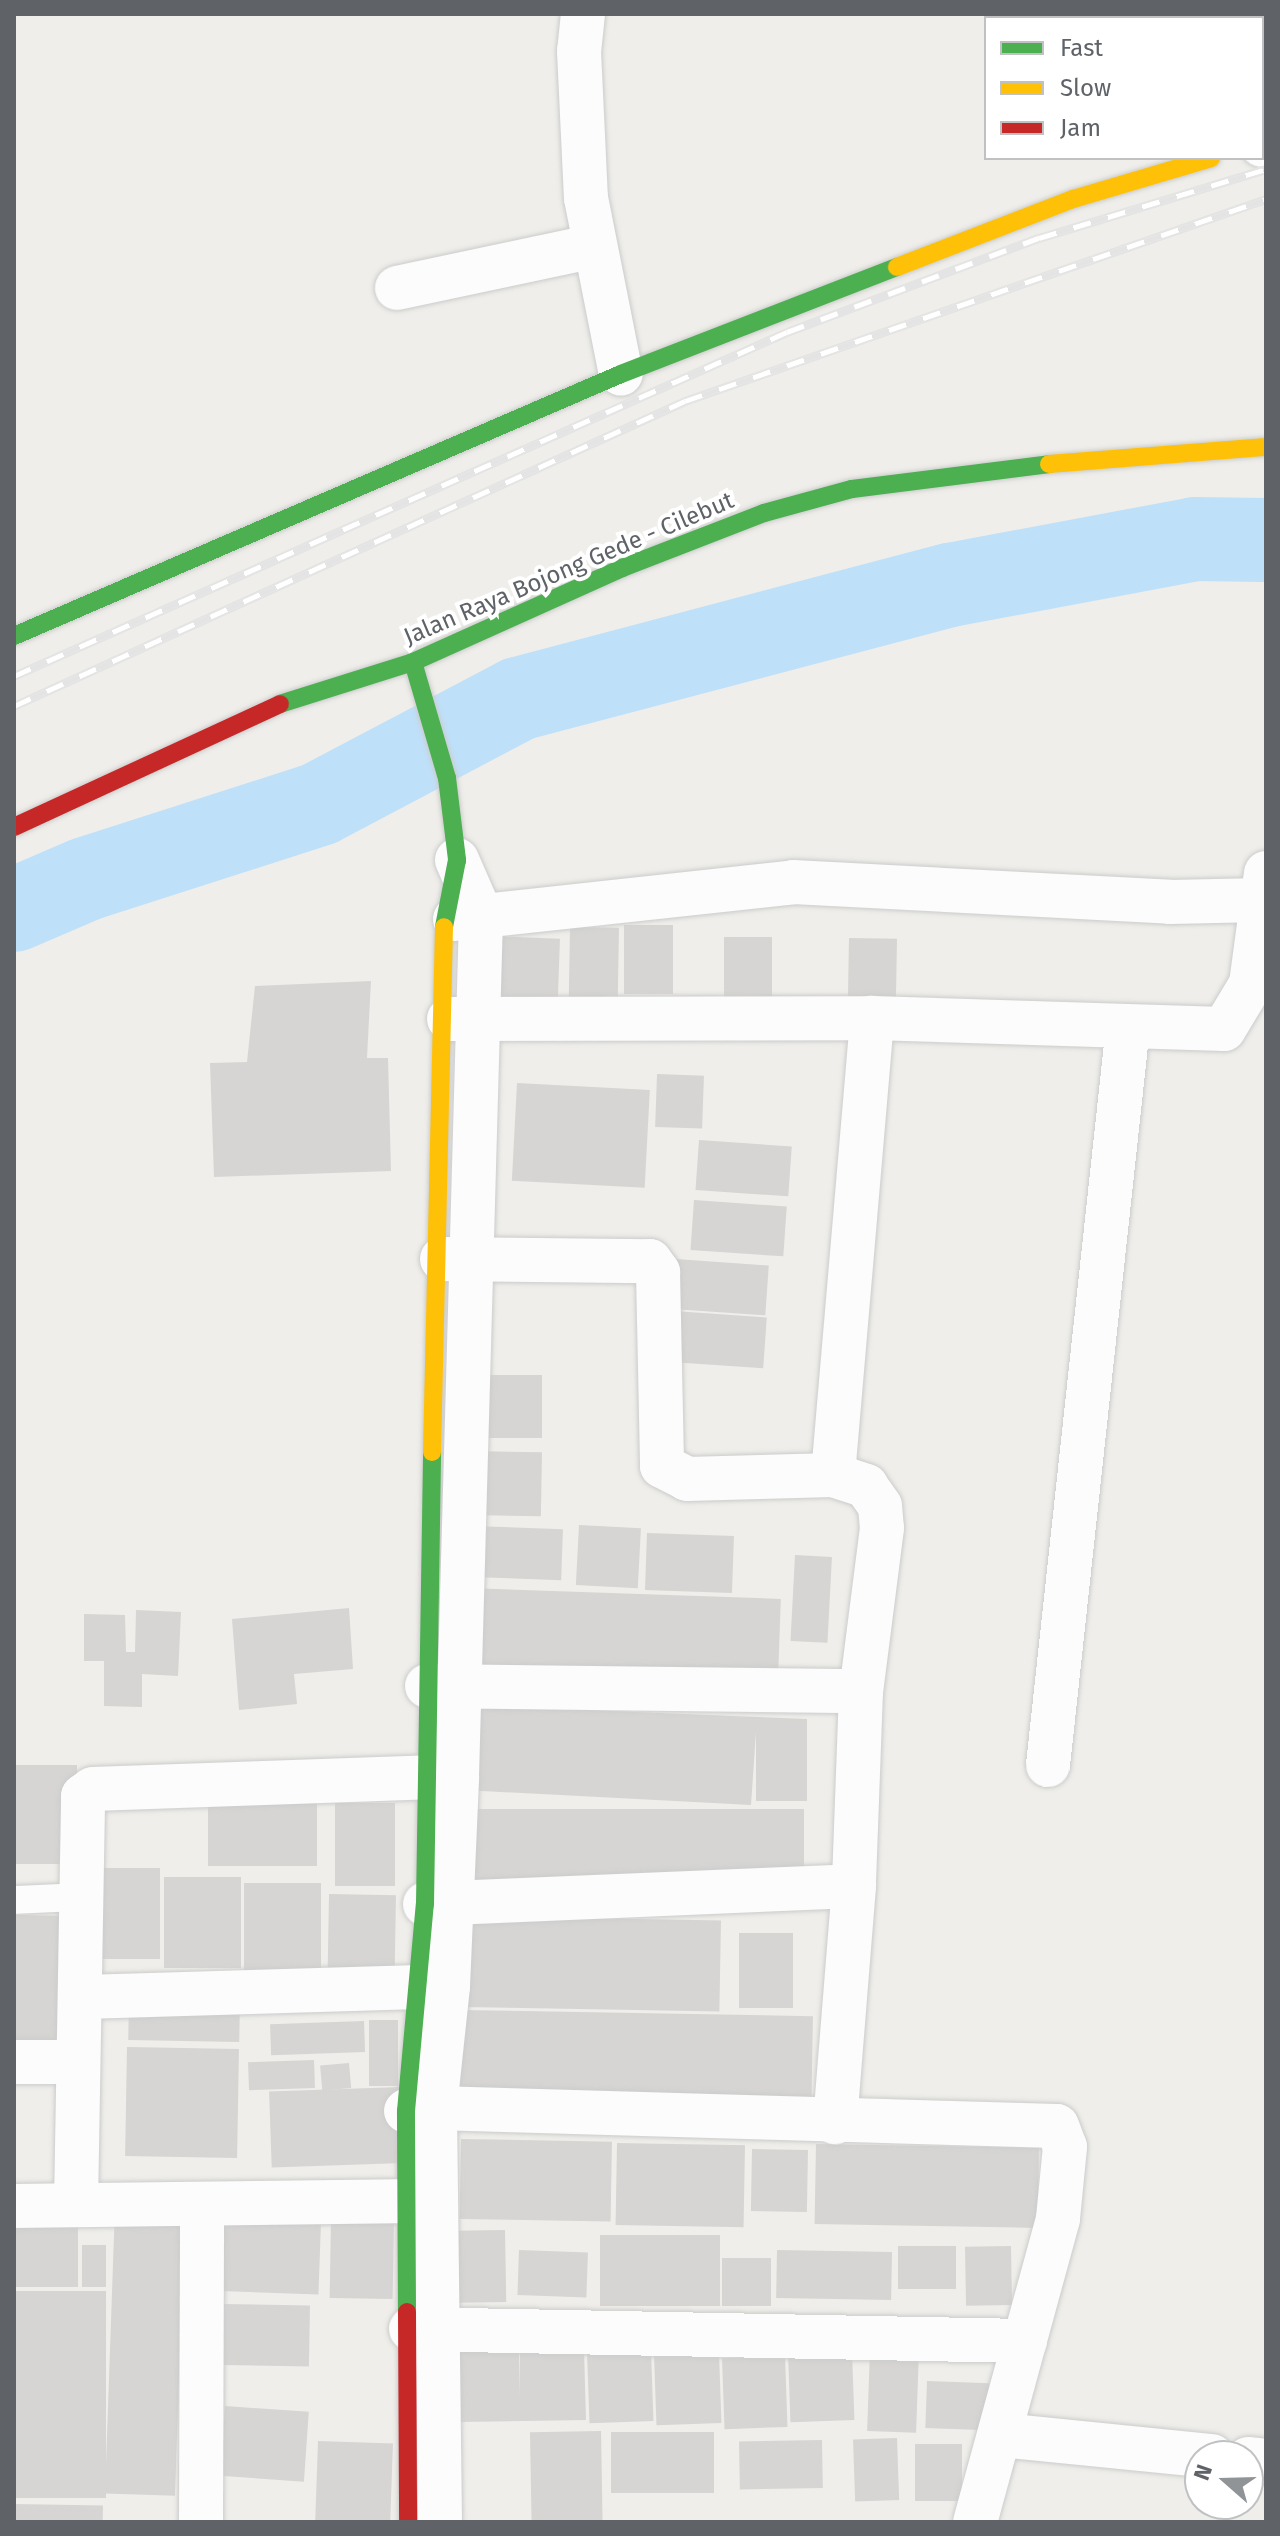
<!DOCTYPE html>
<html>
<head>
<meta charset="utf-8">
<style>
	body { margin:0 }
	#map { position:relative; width:1280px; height:2536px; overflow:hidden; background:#efeeea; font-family:"Fira Sans",sans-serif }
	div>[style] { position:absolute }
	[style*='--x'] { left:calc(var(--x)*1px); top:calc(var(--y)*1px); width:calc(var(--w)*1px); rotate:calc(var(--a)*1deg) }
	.river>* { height:84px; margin:-42px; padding:0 42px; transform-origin:42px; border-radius:42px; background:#bfe0f9 }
	.building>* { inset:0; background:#d6d5d3; transform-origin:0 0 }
	.roads { filter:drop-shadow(0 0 2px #cbcccc) drop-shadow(0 0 2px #cbcccc) }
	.lane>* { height:28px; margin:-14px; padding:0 14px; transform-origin:14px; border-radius:14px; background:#fdfcfc }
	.street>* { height:44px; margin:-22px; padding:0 22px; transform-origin:22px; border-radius:22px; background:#fdfcfc }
	.fast>* { height:18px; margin:-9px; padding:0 9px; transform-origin:9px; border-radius:9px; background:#4caf50 }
	.slow>* { height:18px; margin:-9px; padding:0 9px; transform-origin:9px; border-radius:9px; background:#ffc107 }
	.jam>* { height:18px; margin:-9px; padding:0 9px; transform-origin:9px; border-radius:9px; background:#c62828 }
	.rail>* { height:9px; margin-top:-4.5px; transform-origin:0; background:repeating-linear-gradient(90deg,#fff 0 18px,#e4e4e4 0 36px); box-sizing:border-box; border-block:2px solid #e4e4e4 }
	span { translate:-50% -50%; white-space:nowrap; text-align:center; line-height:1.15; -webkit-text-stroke:8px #fff; paint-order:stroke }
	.street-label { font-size:24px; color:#5f6368 }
	.frame { position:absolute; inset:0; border:16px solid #5f6368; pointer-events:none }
	.legend { position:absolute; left:984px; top:16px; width:280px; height:144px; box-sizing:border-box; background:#fff; border:2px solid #bfc1c3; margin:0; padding:10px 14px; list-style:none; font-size:24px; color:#5f6368 }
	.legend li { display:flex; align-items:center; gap:16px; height:40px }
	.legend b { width:40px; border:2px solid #bfc1c3 }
	.north { position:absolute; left:1184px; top:2440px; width:80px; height:80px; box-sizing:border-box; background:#fff; border:2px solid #bfc1c3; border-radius:50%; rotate:290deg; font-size:22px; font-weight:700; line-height:32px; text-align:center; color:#5f6368 }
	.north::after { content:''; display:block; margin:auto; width:28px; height:36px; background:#919496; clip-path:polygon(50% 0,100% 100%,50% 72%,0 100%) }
</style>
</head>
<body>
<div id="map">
	<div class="river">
		<i style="--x:14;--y:910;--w:78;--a:-23.3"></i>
		<i style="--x:86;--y:879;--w:245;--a:-17.8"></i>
		<i style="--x:319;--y:804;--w:225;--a:-27.8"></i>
		<i style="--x:518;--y:699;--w:447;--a:-14.8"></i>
		<i style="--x:950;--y:585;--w:249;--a:-10.6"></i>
		<i style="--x:1195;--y:539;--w:71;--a:0.8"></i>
	</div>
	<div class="building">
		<i style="left:624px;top:925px;width:49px;height:69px"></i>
		<i style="left:570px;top:927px;width:49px;height:70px;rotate:1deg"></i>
		<i style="left:484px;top:936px;width:76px;height:60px;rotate:2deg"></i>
		<i style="left:724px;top:937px;width:48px;height:69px"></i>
		<i style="left:849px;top:938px;width:48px;height:70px;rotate:1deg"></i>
		<i style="clip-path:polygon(371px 981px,367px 1058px,388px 1058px,391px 1171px,214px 1177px,210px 1063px,247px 1062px,255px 986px)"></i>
		<i style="left:657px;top:1074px;width:47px;height:53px;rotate:2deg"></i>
		<i style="left:517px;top:1083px;width:133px;height:98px;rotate:3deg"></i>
		<i style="left:699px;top:1140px;width:93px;height:50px;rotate:4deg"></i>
		<i style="left:694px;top:1200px;width:93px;height:50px;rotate:4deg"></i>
		<i style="left:676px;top:1259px;width:93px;height:50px;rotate:4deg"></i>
		<i style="left:674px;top:1311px;width:93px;height:51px;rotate:4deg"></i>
		<i style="left:469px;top:1375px;width:73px;height:63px"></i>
		<i style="left:470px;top:1451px;width:72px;height:64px;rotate:1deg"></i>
		<i style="left:579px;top:1525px;width:62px;height:60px;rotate:3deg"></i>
		<i style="left:472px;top:1526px;width:91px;height:51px;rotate:2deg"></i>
		<i style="left:647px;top:1533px;width:87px;height:57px;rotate:2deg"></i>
		<i style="left:795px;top:1555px;width:37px;height:86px;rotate:3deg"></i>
		<i style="left:467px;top:1588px;width:314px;height:77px;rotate:2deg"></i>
		<i style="clip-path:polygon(349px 1608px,353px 1669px,294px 1674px,297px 1704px,239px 1710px,232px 1619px)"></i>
		<i style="clip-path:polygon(136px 1610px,181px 1612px,178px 1676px,142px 1674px,142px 1707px,104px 1706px,104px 1661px,84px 1661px,84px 1614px,125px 1615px,126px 1652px,135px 1652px)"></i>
		<i style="clip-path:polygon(467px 1705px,807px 1719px,807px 1801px,756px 1801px,756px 1732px,751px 1805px,463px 1790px)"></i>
		<i style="left:14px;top:1765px;width:63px;height:99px"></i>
		<i style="left:208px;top:1797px;width:109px;height:69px"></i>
		<i style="left:335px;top:1803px;width:60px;height:83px"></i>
		<i style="left:459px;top:1809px;width:345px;height:74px"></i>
		<i style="left:82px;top:1868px;width:78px;height:91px"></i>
		<i style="left:241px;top:1877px;width:91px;height:77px;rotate:90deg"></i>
		<i style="left:321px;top:1883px;width:91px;height:77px;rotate:90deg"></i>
		<i style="left:329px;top:1894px;width:67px;height:76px;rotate:1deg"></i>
		<i style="left:14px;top:1915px;width:63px;height:138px;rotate:1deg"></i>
		<i style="left:463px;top:1916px;width:258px;height:91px;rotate:1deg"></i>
		<i style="left:739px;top:1933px;width:54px;height:75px"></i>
		<i style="left:129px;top:1997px;width:111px;height:43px;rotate:1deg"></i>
		<i style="left:461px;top:2010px;width:352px;height:85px;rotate:1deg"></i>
		<i style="left:369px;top:2020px;width:29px;height:66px"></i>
		<i style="left:364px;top:2021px;width:31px;height:94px;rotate:88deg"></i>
		<i style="left:127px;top:2047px;width:112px;height:109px;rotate:1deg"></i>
		<i style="left:314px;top:2060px;width:28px;height:66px;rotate:88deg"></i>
		<i style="left:349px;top:2063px;width:25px;height:29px;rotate:85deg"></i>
		<i style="left:401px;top:2087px;width:76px;height:132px;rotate:88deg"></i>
		<i style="left:461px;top:2139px;width:151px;height:80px;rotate:1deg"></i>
		<i style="left:617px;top:2143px;width:128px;height:82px;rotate:1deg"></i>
		<i style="left:816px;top:2144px;width:223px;height:80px;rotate:1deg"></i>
		<i style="left:752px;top:2149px;width:56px;height:62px;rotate:1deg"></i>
		<i style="left:185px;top:2208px;width:288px;height:70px;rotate:92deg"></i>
		<i style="left:223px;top:2220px;width:98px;height:71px;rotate:2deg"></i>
		<i style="left:394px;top:2220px;width:79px;height:63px;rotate:91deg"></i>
		<i style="left:14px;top:2221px;width:64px;height:66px"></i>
		<i style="left:505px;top:2230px;width:72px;height:50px;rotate:89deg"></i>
		<i style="left:600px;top:2235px;width:120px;height:71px"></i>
		<i style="left:82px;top:2245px;width:24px;height:42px"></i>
		<i style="left:898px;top:2246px;width:58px;height:43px"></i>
		<i style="left:1011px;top:2246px;width:59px;height:46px;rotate:89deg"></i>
		<i style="left:519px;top:2250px;width:69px;height:45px;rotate:2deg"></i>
		<i style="left:777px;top:2250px;width:115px;height:48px;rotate:1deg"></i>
		<i style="left:722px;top:2258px;width:49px;height:48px"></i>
		<i style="left:14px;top:2291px;width:92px;height:207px"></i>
		<i style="left:223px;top:2304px;width:87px;height:61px;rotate:1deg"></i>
		<i style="clip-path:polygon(519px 2349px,520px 2397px,520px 2352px,584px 2350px,586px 2420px,457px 2422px,455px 2352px)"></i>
		<i style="left:870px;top:2349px;width:49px;height:82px;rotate:2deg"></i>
		<i style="left:651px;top:2350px;width:71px;height:64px;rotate:88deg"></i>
		<i style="left:852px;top:2351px;width:69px;height:64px;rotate:88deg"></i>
		<i style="left:719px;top:2353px;width:70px;height:65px;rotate:88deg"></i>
		<i style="left:785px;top:2356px;width:71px;height:63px;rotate:88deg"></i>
		<i style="left:927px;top:2381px;width:62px;height:47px;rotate:2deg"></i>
		<i style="left:225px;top:2406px;width:84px;height:70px;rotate:4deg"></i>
		<i style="left:601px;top:2431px;width:89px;height:71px;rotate:89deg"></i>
		<i style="left:714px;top:2432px;width:61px;height:103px;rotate:90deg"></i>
		<i style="left:897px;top:2438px;width:62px;height:44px;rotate:88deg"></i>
		<i style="left:822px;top:2440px;width:48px;height:83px;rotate:89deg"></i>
		<i style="left:318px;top:2441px;width:75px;height:81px;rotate:2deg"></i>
		<i style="left:915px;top:2444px;width:47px;height:57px"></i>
		<i style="left:14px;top:2504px;width:89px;height:18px;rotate:1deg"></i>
	</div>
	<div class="roads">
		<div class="lane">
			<i style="--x:14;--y:1900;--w:66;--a:-2.6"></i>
		</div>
		<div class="street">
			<i style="--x:583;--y:14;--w:37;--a:96"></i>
			<i style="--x:579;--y:51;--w:147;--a:87.3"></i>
			<i style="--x:586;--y:198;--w:179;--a:78.8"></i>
			<i style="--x:1262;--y:145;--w:4;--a:-14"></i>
			<i style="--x:397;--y:288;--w:202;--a:-12"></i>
			<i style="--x:455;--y:919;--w:340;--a:-6.2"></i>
			<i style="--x:793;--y:882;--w:378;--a:3"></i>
			<i style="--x:1170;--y:902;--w:92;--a:-1.2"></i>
			<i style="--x:449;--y:1019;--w:423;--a:-0.1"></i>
			<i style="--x:872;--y:1018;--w:352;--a:1.8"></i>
			<i style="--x:1224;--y:1029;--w:52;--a:-59"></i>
			<i style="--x:1251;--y:984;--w:112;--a:-82.3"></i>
			<i style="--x:442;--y:1259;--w:208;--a:0.6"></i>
			<i style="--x:650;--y:1261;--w:14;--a:54"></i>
			<i style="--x:658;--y:1272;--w:194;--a:88.8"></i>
			<i style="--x:662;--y:1466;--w:28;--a:27"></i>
			<i style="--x:687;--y:1479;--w:146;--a:-1.6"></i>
			<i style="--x:833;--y:1475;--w:35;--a:18"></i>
			<i style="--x:866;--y:1486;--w:24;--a:55"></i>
			<i style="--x:880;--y:1506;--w:22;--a:85"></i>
			<i style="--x:882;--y:1528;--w:164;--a:97.3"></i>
			<i style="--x:861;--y:1691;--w:195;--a:92.1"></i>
			<i style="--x:854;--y:1886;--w:237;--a:94.6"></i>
			<i style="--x:833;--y:1475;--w:459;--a:-85.1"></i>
			<i style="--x:427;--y:1686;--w:434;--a:0.7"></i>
			<i style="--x:1048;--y:1765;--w:743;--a:-83.82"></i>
			<i style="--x:425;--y:1904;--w:429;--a:-2.4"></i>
			<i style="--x:80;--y:1997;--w:368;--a:-1.7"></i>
			<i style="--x:14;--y:2062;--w:62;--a:0"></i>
			<i style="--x:406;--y:2111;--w:29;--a:-6"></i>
			<i style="--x:435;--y:2108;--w:622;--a:1.66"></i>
			<i style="--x:1057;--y:2126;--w:22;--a:69"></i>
			<i style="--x:1065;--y:2147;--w:72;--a:95.6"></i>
			<i style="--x:1058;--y:2219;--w:314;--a:105.3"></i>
			<i style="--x:76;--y:2205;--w:409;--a:-89"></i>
			<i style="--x:83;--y:1796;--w:12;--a:-35"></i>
			<i style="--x:93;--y:1789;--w:364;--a:-2"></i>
			<i style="--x:14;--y:2206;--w:422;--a:-0.7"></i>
			<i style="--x:411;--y:2329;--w:614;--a:1.12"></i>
			<i style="--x:1001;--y:2435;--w:212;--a:5.7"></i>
			<i style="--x:1248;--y:2459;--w:18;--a:6"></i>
			<i style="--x:201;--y:2522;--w:317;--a:-89.8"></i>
			<i style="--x:440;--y:2522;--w:414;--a:-90.7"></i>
			<i style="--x:435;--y:2108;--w:123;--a:-83.9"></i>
			<i style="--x:448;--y:1986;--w:210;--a:-87.5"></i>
			<i style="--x:457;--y:1776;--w:861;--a:-88.4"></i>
			<i style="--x:481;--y:915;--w:60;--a:-113.6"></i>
		</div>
		<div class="fast">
			<i style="--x:14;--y:636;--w:661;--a:-23.35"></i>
			<i style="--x:621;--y:374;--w:296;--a:-21.2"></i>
			<i style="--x:413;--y:662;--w:121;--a:73.7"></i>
			<i style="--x:447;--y:778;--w:83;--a:83"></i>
			<i style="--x:457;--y:860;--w:68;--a:101"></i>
			<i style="--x:280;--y:704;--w:139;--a:-17.5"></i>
			<i style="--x:413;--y:662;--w:229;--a:-24.2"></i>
			<i style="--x:622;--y:568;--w:152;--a:-21.2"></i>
			<i style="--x:764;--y:513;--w:91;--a:-15.3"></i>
			<i style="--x:852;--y:489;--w:199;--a:-7.2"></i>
			<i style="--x:407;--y:2312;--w:201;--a:-90.3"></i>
			<i style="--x:406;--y:2111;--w:208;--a:-84.8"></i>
			<i style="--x:425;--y:1904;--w:452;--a:-89.1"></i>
		</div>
		<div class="slow">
			<i style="--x:897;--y:267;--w:189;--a:-21.1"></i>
			<i style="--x:1073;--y:199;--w:144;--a:-16.5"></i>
			<i style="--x:1049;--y:464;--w:218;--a:-4.5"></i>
			<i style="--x:432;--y:1452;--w:525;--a:-88.69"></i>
		</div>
		<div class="jam">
			<i style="--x:14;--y:827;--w:293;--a:-24.8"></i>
			<i style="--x:407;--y:2312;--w:210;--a:89.7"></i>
		</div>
	</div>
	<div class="rail">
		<i style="--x:14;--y:676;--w:846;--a:-23.99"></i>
		<i style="--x:787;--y:332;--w:269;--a:-20.5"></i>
		<i style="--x:1039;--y:238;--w:237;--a:-16.9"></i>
		<i style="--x:14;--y:706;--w:737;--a:-24.44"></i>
		<i style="--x:685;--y:401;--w:615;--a:-19.17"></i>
	</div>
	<div class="street-label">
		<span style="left:569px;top:569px;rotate:-23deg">Jalan Raya Bojong Gede - Cilebut</span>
	</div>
	<div class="frame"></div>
	<ul class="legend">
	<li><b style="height:10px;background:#4caf50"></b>Fast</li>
	<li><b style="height:10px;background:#ffc107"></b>Slow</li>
	<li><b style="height:10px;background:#c62828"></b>Jam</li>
	</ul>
	<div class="north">N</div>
</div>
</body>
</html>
